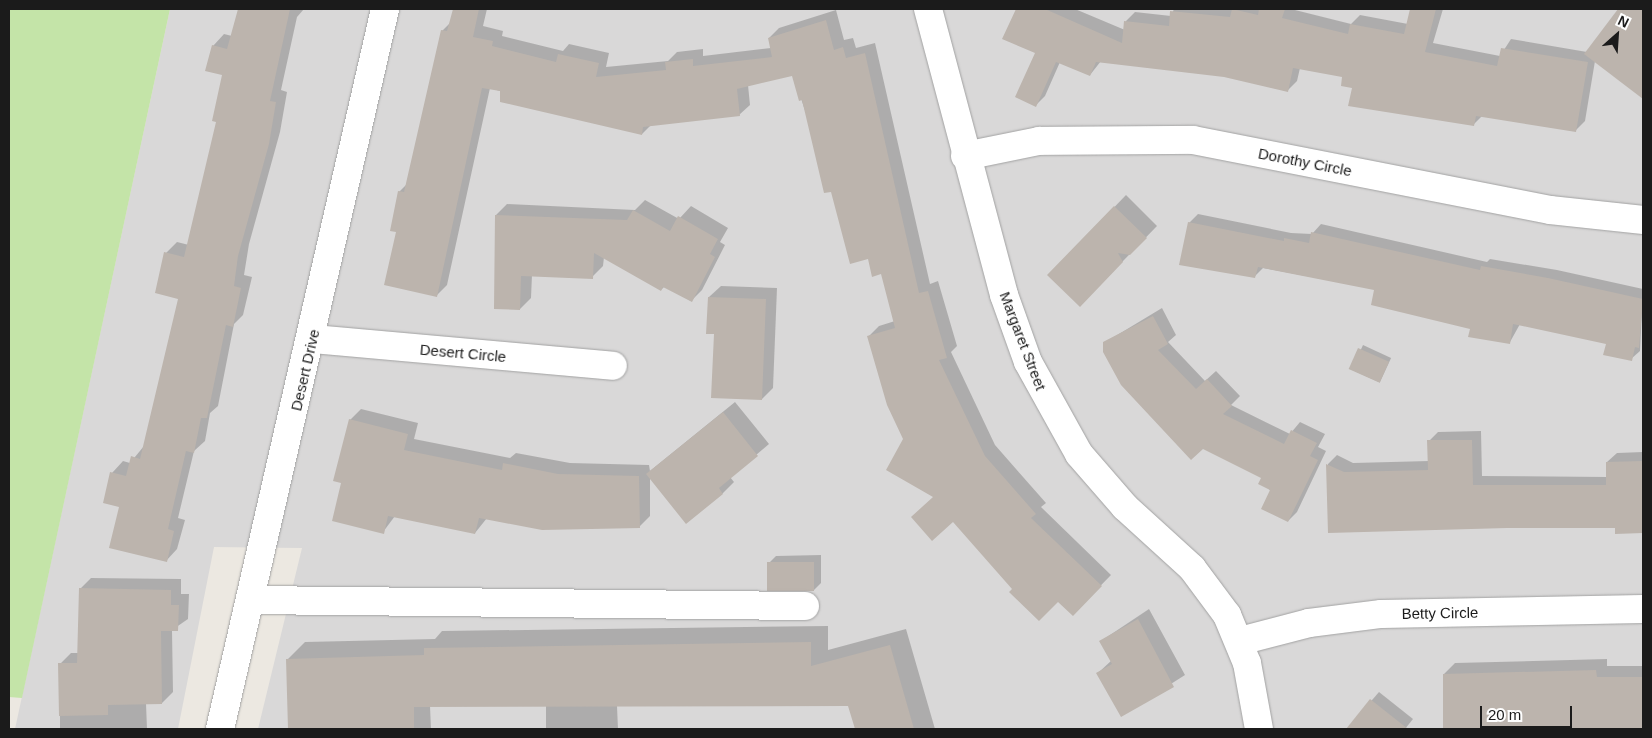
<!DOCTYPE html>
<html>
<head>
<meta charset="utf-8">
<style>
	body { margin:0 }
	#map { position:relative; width:1652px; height:738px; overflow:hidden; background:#ece8e1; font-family:Arial,sans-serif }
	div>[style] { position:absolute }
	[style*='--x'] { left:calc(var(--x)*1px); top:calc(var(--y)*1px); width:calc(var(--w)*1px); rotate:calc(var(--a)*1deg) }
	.residential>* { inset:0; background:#d9d8d8 }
	.grass>* { inset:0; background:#c4e4a8 }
	.shadow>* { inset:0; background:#0003; transform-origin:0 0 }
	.building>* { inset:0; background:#bcb4ad; transform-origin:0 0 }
	.roads { filter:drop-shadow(0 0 1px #a2a2a2) drop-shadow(0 0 1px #a2a2a2) }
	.minor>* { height:28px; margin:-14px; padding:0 14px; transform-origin:14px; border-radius:14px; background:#fff }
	span { translate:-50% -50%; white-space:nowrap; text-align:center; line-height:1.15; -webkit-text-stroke:4.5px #fff; paint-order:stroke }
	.street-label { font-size:15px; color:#1b1b1b }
	.frame { position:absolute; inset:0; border:10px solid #1b1b1b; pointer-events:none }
	.north { position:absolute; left:1592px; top:10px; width:50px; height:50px; -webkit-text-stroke:4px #fff; paint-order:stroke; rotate:26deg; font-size:14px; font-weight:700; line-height:20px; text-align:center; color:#1b1b1b }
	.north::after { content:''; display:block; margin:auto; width:18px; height:22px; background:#1b1b1b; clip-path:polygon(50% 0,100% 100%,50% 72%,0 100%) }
	.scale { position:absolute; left:1480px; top:706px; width:92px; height:22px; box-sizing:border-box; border:2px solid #1b1b1b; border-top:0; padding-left:6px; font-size:15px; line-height:18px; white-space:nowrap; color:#1b1b1b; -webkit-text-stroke:4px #fff; paint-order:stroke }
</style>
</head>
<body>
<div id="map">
	<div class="residential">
		<i style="clip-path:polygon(170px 9px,1643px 9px,1643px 729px,258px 729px,302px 548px,214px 547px,178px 729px,15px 729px)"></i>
	</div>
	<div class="grass">
		<i style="clip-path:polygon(9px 9px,170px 9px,22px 698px,9px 697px)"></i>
	</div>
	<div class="shadow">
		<i style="clip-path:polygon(239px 9px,304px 9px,297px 17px,281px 90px,287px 92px,280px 132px,249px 244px,244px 275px,252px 277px,243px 315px,234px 324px,218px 406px,210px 413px,205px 441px,194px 451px,178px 518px,185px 520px,177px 549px,166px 561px,120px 506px,112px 473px,123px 461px,130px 463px,144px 446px,179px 298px,166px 253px,177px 242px,189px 245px,218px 121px,223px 75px,213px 46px,224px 34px,232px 36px)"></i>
		<i style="clip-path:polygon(454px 9px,487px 9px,483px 26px,503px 31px,502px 36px,563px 51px,569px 44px,609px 53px,606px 67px,668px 61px,677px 52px,703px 49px,703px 56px,771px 48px,769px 38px,779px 28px,836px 10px,844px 40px,853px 38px,856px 48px,875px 43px,930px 284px,938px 281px,957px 346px,951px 352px,995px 445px,1046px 503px,1041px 507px,1111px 575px,1073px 614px,1058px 600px,1014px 589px,934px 497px,905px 439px,868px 337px,879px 326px,895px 321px,882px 273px,832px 190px,793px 75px,748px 85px,750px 105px,739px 115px,651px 125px,642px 134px,490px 88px,447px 285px,436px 296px,397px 231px,399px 192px,407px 184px,442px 31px,451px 22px)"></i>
		<i style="clip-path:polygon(1017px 9px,1075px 9px,1125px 30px,1126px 21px,1135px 12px,1171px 16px,1174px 9px,1291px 9px,1351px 24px,1360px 15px,1408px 24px,1412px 9px,1443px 9px,1433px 43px,1500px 56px,1511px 39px,1587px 52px,1620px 9px,1643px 9px,1643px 87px,1637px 93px,1595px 61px,1585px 121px,1575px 131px,1482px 116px,1473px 125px,1353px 87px,1344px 76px,1300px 68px,1297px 81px,1287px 91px,1224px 76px,1101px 61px,1090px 75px,1060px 62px,1045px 96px,1036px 105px,1037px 52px,1004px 38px)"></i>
		<i style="clip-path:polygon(1126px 195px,1157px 226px,1091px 294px,1049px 275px)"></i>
		<i style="clip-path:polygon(645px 200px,679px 219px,691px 206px,728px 228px,720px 242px,725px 245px,702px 290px,691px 301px,665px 286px,661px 290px,604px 257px,603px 266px,592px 277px,532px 275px,531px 298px,520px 309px,496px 215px,507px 204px,635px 210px)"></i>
		<i style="clip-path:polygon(1198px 214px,1291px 233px,1312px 234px,1321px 224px,1487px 262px,1490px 259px,1557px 270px,1643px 289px,1640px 351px,1631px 359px,1607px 343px,1520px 324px,1510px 342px,1376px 289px,1263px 268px,1255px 276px,1189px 223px)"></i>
		<i style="clip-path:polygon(721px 286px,777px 288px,773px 388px,762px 399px,715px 333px,709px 297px)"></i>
		<i style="clip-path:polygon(1162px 308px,1176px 335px,1168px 342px,1205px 381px,1216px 371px,1240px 396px,1231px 405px,1290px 434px,1300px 422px,1325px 434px,1318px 447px,1326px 451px,1297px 512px,1288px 521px,1262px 477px,1104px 343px)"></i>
		<i style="left:1363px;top:345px;width:31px;height:27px;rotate:25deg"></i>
		<i style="clip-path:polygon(735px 402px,769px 444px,730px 477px,734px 482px,723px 493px,686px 522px,650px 476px,650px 516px,639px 527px,487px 518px,475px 533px,395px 516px,383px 532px,343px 482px,350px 420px,361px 409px,418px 423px,414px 439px,510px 458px,516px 453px,570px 463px,649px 465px,650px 471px)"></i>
		<i style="clip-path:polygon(1481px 431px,1482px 476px,1608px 477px,1607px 462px,1617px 453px,1643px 452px,1643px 532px,1616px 533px,1616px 527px,1507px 526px,1330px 531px,1328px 464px,1337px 455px,1353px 463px,1429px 461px,1429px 441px,1438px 432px)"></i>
		<i style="clip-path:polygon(821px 555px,821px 583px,814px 590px,768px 564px,776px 556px)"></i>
		<i style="clip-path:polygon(91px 578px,181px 579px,181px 594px,189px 594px,188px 619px,172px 630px,173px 692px,162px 703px,146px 703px,147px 729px,60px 729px,60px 664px,71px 653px,79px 653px,80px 589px)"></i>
		<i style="clip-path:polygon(1149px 609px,1185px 675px,1122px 715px,1098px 673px,1112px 660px,1101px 641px)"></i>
		<i style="clip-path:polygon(828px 626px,828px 650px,906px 629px,935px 729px,856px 729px,849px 705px,617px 706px,618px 729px,546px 729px,546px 706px,430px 706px,431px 729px,289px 729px,288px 659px,305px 642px,435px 639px,442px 631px)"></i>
		<i style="clip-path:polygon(1607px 659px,1607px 666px,1643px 666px,1643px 729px,1444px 729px,1444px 674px,1455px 663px)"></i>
		<i style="clip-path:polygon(1379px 692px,1413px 719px,1405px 729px,1347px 729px)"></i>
	</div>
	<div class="building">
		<i style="clip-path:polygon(238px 9px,290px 9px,270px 101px,276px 102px,269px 144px,238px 256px,234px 286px,241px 288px,233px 327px,226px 325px,207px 418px,201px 418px,194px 453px,186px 451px,168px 529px,174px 531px,167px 562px,109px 548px,119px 507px,103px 503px,110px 472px,126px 476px,131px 456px,140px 459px,178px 299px,155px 293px,164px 252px,184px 257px,216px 122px,212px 121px,222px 75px,205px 71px,212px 45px,227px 49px)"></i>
		<i style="clip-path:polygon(453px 9px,479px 9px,473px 37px,493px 41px,492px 46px,556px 62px,558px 54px,599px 63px,596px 77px,666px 70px,665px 62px,693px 59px,693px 66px,772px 57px,768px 38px,826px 20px,834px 50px,843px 47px,846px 58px,865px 53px,919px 293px,928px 291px,947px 358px,939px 360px,985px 456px,1036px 514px,1031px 518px,1102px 586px,1073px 616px,1058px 602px,1039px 621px,1009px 592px,1012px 589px,953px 522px,932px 541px,911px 517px,933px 497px,886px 470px,903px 439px,887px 405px,867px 336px,895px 328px,881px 274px,872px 277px,868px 259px,850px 264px,831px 192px,824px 193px,802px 100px,799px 101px,792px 76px,737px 89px,740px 116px,643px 127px,642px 135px,500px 102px,500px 91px,482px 88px,437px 297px,384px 285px,396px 232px,390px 231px,398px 191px,404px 192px,441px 30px,447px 31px)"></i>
		<i style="clip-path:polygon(1016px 9px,1045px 9px,1122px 43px,1124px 21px,1169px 26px,1170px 11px,1230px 17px,1232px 9px,1258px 15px,1259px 9px,1285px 9px,1282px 18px,1348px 34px,1350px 24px,1404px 34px,1410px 9px,1436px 9px,1425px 52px,1497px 66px,1501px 48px,1588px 62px,1576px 132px,1476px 116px,1474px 126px,1348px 106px,1352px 88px,1341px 86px,1342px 77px,1293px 68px,1288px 92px,1224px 77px,1096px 62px,1090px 76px,1056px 62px,1036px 107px,1015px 97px,1035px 53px,1002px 39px)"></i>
		<i style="clip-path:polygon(1618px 9px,1643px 9px,1643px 99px,1584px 54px)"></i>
		<i style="clip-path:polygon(1114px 206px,1147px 238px,1130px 255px,1118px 253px,1123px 262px,1080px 307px,1047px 275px)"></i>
		<i style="clip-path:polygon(633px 210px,670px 231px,678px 216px,718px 239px,710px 254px,715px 257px,692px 302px,663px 287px,661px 291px,594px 253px,593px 279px,521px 276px,520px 310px,494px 309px,495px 215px,627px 220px)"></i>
		<i style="clip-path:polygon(1188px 222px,1284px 241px,1284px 238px,1309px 243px,1311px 232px,1480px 270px,1481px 266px,1548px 278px,1643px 299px,1639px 348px,1635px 347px,1632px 361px,1603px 355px,1606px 344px,1513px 324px,1510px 344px,1468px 337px,1470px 329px,1371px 305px,1374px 290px,1258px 267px,1255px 278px,1179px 265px)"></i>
		<i style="clip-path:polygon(708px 297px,766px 299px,762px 400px,711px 398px,714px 334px,706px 334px)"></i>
		<i style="clip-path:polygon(1153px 316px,1168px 344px,1158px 350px,1196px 389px,1207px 379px,1232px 406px,1223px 414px,1284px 444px,1291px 430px,1317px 443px,1310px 456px,1318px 460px,1288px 522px,1261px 509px,1270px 490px,1258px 484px,1261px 478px,1203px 449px,1191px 460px,1121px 385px,1103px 352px,1103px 342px)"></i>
		<i style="left:1358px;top:348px;width:34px;height:23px;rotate:24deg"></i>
		<i style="clip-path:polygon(723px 412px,758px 456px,719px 488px,723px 494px,686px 524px,646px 474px)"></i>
		<i style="clip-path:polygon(349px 419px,408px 434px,404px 450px,502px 470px,503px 463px,558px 474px,639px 476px,640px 528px,542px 530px,479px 518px,475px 534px,388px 516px,384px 534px,332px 521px,341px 483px,333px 481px)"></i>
		<i style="clip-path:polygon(1427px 440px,1472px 440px,1473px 485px,1606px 485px,1606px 462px,1643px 461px,1643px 533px,1615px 534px,1615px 528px,1507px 528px,1328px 533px,1326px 464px,1344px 472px,1428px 470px)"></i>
		<i style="left:814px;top:562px;width:29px;height:47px;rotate:90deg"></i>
		<i style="clip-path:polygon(79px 588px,171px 590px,171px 605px,179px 605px,178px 631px,161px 631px,162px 704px,108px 705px,108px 715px,59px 716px,58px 663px,77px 663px)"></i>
		<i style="clip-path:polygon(1138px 619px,1174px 687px,1121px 717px,1096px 673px,1112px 664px,1099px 641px)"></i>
		<i style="clip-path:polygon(811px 642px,811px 666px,890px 645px,914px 729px,855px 729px,848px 706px,414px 707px,414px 729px,288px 729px,286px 659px,424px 655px,424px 648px)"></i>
		<i style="clip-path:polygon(1596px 670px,1597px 677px,1643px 677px,1643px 729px,1443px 729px,1443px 674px)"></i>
		<i style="clip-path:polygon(1370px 699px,1408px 729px,1346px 729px)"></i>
	</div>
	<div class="roads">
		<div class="minor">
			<i style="--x:928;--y:9;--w:296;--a:75.1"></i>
			<i style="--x:1004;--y:295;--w:71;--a:70.3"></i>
			<i style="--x:1028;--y:362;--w:105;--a:61"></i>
			<i style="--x:1079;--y:454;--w:70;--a:49"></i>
			<i style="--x:1125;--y:507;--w:91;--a:42.3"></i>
			<i style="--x:1192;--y:568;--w:59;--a:53.3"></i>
			<i style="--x:1227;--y:615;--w:52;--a:67.4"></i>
			<i style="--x:1247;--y:663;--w:67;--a:79.7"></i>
			<i style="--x:965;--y:156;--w:76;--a:-11.5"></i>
			<i style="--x:1039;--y:141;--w:154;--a:-0.4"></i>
			<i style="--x:1193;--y:140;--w:364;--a:11.1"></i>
			<i style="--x:1550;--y:210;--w:94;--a:6.1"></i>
			<i style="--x:313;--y:339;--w:301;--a:5.1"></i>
			<i style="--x:250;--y:600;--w:555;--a:0.62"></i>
			<i style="--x:1240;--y:641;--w:71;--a:-14.6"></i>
			<i style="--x:1309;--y:623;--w:73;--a:-7.1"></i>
			<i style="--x:1381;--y:614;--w:262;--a:-1.1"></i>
			<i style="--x:220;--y:729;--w:739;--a:-77.09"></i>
		</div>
	</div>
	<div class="street-label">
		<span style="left:1305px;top:162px;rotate:11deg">Dorothy Circle</span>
		<span style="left:1023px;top:341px;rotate:69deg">Margaret Street</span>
		<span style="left:463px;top:353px;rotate:5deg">Desert Circle</span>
		<span style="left:305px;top:370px;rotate:-77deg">Desert Drive</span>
		<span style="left:1440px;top:613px;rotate:-1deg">Betty Circle</span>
	</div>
	<div class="frame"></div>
	<div class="north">N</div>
	<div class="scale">20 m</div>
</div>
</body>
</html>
